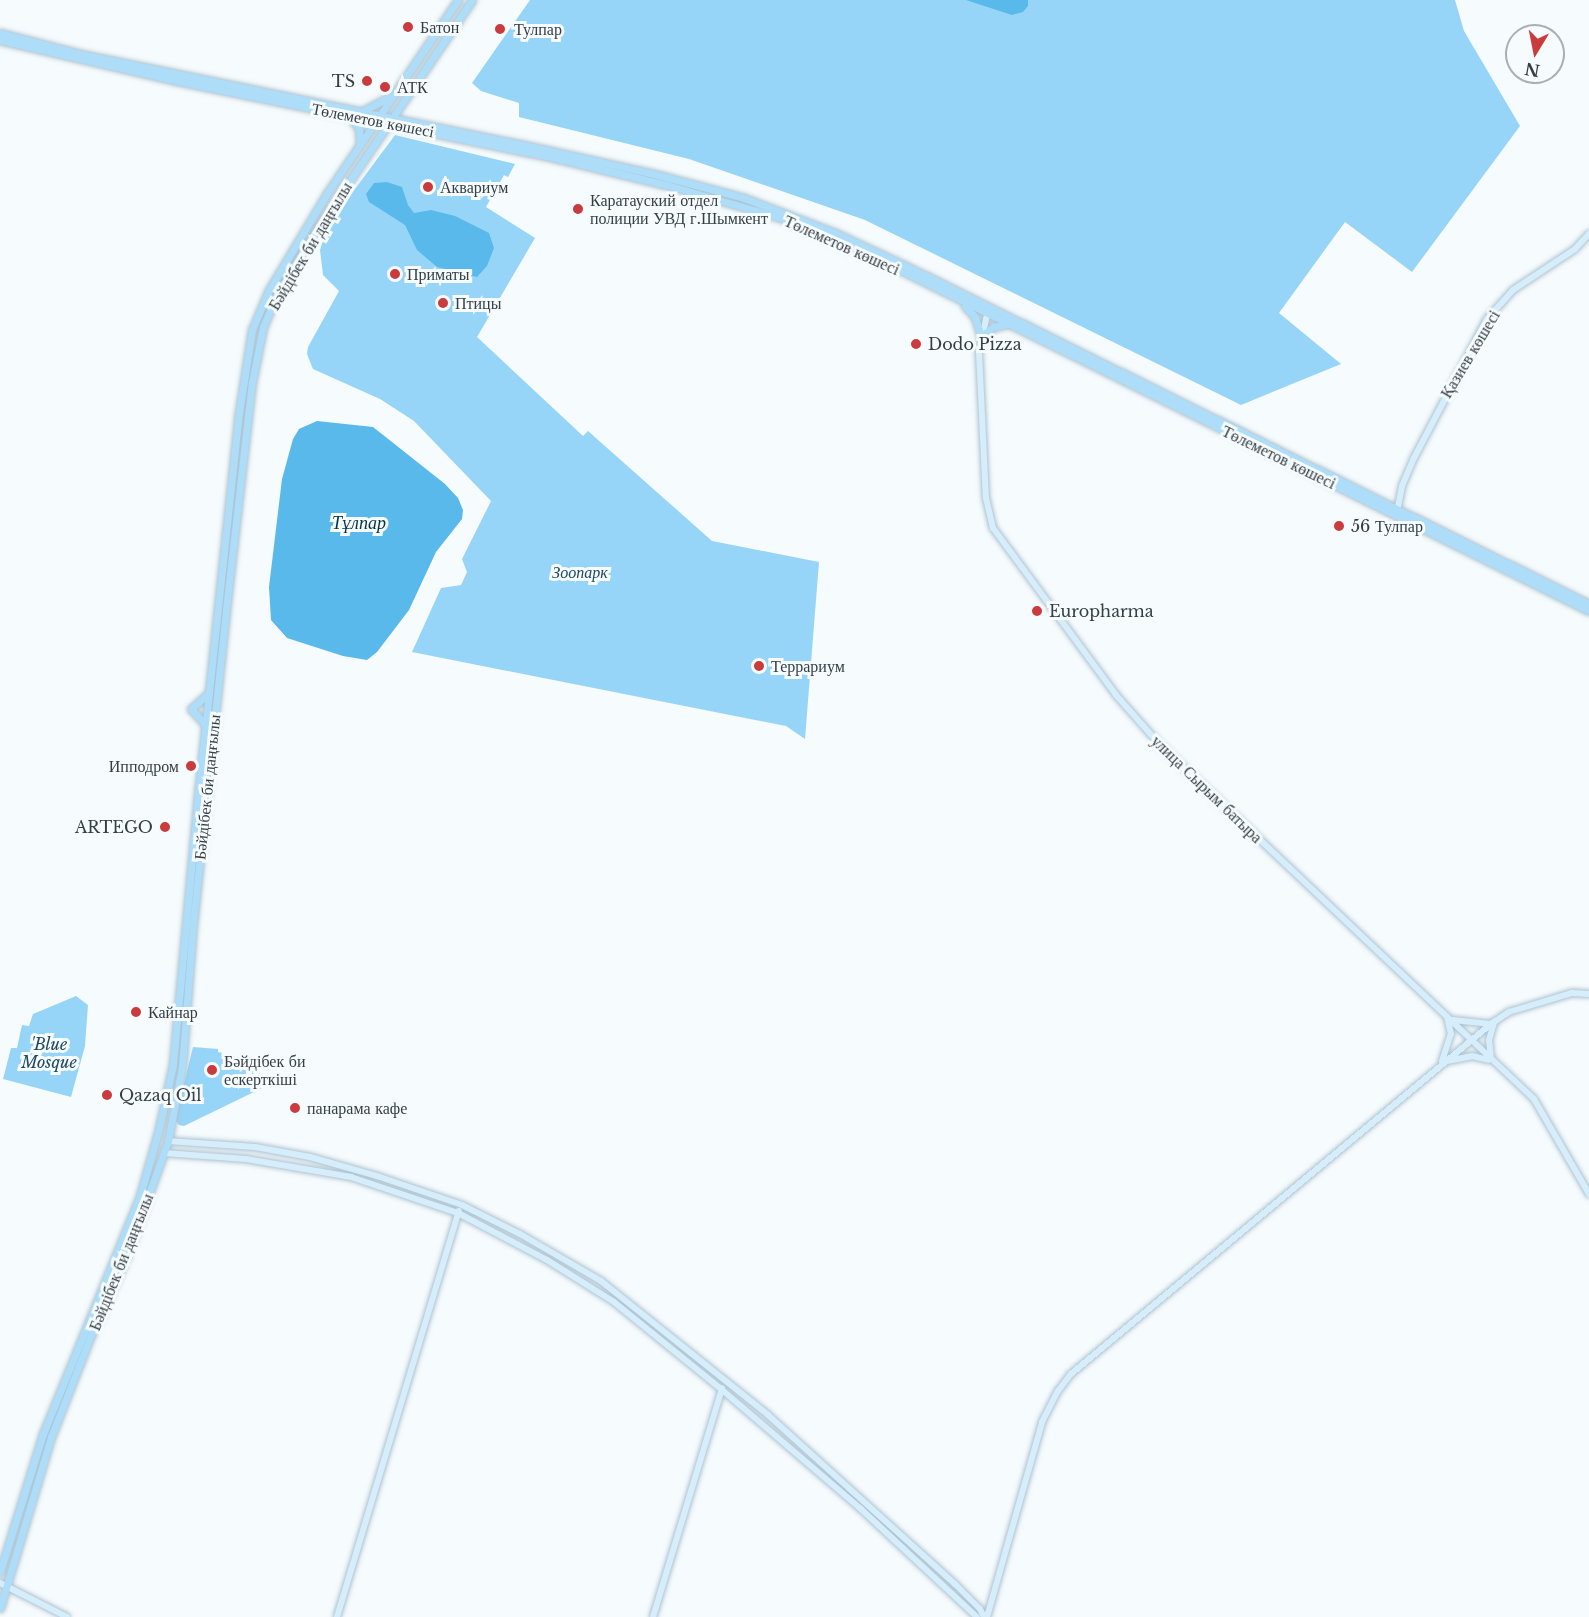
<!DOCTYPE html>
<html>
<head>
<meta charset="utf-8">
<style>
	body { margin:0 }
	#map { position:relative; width:1589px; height:1617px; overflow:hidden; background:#f6fbfd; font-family:"Libre Baskerville",serif }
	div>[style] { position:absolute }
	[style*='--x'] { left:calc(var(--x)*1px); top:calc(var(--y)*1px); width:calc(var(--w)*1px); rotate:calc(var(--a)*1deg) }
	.green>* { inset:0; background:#97d5f8 }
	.water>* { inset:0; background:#59b9eb }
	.roads { filter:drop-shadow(0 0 2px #aec3d0) drop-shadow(0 0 2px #aec3d0) }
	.secondary>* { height:6px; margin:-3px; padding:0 3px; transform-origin:3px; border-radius:3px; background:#d6eefc }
	.primary>* { height:7px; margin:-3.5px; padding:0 3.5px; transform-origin:3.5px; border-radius:3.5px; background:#adddf8 }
	.dots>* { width:16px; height:16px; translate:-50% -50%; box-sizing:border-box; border:3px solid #f6fbfd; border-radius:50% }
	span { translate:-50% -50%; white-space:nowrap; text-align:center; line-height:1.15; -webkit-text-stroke:6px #f6fbfd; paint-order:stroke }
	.poi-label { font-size:16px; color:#353e43 }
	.left { translate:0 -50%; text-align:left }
	.right { translate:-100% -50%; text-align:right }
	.street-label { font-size:16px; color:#353e43 }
	.park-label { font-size:16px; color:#20495f; font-style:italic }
	.water-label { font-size:18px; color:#063247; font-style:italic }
	.north { position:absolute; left:1505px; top:24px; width:60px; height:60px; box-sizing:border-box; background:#f6fbfd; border:2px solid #a9afb3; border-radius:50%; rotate:190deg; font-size:16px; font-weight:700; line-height:24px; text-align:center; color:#353e43 }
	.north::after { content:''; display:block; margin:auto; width:21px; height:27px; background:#ca3b3d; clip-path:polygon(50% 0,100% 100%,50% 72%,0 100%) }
</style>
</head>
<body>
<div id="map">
	<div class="green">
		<i style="clip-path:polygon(530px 0,1455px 0,1464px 31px,1520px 126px,1412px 272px,1345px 222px,1279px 313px,1341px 364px,1241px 405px,865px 220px,689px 159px,519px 117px,519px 103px,481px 91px,472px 83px)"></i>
		<i style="clip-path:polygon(395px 135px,515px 164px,508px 177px,504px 175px,486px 207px,535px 238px,477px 337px,583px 436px,588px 431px,712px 541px,819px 562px,805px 739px,786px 726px,412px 652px,441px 588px,461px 585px,467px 572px,462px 559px,491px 501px,414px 421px,380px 399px,313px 369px,307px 354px,308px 347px,339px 291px,323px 275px,320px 250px,323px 240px,352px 193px)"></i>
		<i style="clip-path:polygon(76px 996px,88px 1005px,85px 1046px,71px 1097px,3px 1079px,11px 1048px,17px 1048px,22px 1025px,29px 1026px,33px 1014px)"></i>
		<i style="clip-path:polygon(193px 1047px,218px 1049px,218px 1052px,233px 1055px,234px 1059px,255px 1064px,266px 1086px,184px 1126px,179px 1125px,175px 1120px)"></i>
	</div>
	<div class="water">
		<i style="clip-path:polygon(966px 0,1028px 0,1028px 6px,1023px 12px,1012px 15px)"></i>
		<i style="clip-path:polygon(387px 182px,402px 187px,408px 205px,414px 213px,431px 210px,455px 216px,489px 233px,494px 248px,487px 266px,477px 277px,437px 267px,417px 250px,405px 225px,369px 202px,366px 194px,374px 183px)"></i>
		<i style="clip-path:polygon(317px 421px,373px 427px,445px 484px,458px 498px,463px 510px,462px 519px,436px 552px,409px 610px,377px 652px,367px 660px,343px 656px,287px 638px,271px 620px,269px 587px,282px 479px,293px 439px,299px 429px)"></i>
	</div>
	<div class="roads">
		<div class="secondary">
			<i style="--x:988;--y:310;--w:43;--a:102.1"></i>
			<i style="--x:979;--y:352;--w:146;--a:87.3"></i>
			<i style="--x:986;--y:498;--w:31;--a:77"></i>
			<i style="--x:993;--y:528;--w:207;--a:53.6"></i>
			<i style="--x:1116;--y:695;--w:69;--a:48.5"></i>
			<i style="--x:1162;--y:747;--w:512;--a:43.42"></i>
			<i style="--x:1534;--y:1099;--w:110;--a:59.9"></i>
			<i style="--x:1397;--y:512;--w:26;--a:-79"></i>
			<i style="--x:1402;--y:486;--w:30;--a:-67"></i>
			<i style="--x:1414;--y:458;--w:157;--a:-62.3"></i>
			<i style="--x:1487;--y:319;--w:39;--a:-48"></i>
			<i style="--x:1513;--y:290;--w:74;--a:-33.5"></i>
			<i style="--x:1575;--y:249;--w:21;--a:-47"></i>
			<i style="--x:1453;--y:1020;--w:37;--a:6"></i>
			<i style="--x:1491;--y:1059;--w:19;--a:-96"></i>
			<i style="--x:1489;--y:1040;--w:19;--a:-74"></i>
			<i style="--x:1442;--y:1061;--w:28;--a:-72"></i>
			<i style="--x:1451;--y:1034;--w:17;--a:-103"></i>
			<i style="--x:1447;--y:1061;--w:25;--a:-11"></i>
			<i style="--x:1472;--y:1056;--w:17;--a:13"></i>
			<i style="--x:168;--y:1141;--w:87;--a:3.9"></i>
			<i style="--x:255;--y:1147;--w:56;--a:10.3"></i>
			<i style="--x:310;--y:1157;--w:70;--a:15.8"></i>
			<i style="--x:377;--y:1176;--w:90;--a:18.8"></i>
			<i style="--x:462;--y:1205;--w:65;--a:26.6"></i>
			<i style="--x:520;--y:1234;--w:94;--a:30.1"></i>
			<i style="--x:601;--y:1281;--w:214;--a:38.7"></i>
			<i style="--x:768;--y:1415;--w:252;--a:42.1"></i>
			<i style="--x:955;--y:1584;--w:35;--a:45"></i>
			<i style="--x:980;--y:1609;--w:9;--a:63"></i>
			<i style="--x:164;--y:1153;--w:82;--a:4.2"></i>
			<i style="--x:246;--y:1159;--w:107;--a:9.7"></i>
			<i style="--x:351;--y:1177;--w:113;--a:18.6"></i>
			<i style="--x:458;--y:1213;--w:101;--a:27.8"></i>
			<i style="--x:547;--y:1260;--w:79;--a:32.1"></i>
			<i style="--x:614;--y:1302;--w:138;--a:39.1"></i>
			<i style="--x:721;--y:1389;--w:183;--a:40.6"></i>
			<i style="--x:860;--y:1508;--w:160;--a:43"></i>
			<i style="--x:0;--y:1583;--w:75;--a:26.9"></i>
			<i style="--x:337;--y:1617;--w:424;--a:-73.3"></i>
			<i style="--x:653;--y:1617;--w:239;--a:-73.2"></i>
			<i style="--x:987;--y:1617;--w:203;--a:-74.2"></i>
			<i style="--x:1042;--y:1422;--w:35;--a:-63"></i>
			<i style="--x:1058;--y:1391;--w:21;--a:-53"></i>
			<i style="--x:1071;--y:1374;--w:547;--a:-39.81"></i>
			<i style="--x:1491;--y:1024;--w:22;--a:-34"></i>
			<i style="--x:1509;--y:1012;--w:66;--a:-16.8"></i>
			<i style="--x:1572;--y:993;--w:17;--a:3"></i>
		</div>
		<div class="primary">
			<i style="--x:0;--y:33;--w:83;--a:14.7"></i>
			<i style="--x:80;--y:54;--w:448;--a:11.6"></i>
			<i style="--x:519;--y:144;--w:138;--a:12.5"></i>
			<i style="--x:654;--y:174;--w:93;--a:14.9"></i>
			<i style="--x:744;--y:198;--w:97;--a:21"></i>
			<i style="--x:835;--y:233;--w:78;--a:24.9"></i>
			<i style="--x:906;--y:266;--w:762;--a:26.33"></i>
			<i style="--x:0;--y:40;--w:178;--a:13"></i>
			<i style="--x:173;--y:80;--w:386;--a:11.5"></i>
			<i style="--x:551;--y:157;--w:119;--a:13.6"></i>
			<i style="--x:667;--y:185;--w:123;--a:16.1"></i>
			<i style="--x:785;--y:219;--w:133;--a:23.9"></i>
			<i style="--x:907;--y:273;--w:761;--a:26.36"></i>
			<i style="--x:363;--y:111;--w:34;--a:-28"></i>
			<i style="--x:348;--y:115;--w:17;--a:50"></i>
			<i style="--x:359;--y:128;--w:16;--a:86"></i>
			<i style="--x:965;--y:306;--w:15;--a:48"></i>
			<i style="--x:975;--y:317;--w:21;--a:73"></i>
			<i style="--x:981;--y:337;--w:16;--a:-40"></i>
			<i style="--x:993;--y:327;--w:14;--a:-12"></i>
			<i style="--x:206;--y:725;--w:22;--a:-133"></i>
			<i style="--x:191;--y:709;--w:24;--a:-42"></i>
			<i style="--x:0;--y:1572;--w:145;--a:-72.7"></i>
			<i style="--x:43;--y:1434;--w:257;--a:-67.8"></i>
			<i style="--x:140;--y:1196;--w:66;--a:-74.1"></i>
			<i style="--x:158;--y:1133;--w:70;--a:-77.6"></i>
			<i style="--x:173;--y:1065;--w:261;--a:-84.7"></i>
			<i style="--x:197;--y:805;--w:394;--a:-83.9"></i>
			<i style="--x:239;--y:413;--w:84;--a:-81.1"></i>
			<i style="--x:252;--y:330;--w:43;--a:-67"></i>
			<i style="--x:269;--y:290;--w:114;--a:-59"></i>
			<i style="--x:328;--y:192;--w:232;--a:-55.9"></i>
			<i style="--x:0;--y:1608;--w:178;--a:-73.4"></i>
			<i style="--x:51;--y:1437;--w:110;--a:-68.6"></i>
			<i style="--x:91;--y:1335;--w:85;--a:-65.8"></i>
			<i style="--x:126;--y:1257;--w:123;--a:-70.1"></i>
			<i style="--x:168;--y:1141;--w:76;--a:-79.4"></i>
			<i style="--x:182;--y:1066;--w:142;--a:-85.6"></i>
			<i style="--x:193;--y:924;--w:317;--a:-84"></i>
			<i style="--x:226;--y:609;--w:228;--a:-83.5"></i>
			<i style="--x:252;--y:382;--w:56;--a:-78.7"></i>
			<i style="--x:263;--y:327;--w:38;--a:-67"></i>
			<i style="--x:278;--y:292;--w:70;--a:-58.3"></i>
			<i style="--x:315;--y:232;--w:280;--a:-55.9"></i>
		</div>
	</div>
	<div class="dots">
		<i style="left:408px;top:27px;background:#ca3b3d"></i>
		<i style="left:500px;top:29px;background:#ca3b3d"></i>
		<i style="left:367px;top:81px;background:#ca3b3d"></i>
		<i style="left:385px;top:87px;background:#ca3b3d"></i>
		<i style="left:428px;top:187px;background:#ca3b3d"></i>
		<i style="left:578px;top:209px;background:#ca3b3d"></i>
		<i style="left:395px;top:274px;background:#ca3b3d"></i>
		<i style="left:443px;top:303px;background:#ca3b3d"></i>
		<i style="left:916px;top:344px;background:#ca3b3d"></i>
		<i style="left:1339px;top:526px;background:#ca3b3d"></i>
		<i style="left:1037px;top:611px;background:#ca3b3d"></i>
		<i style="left:759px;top:666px;background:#ca3b3d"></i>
		<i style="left:191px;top:766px;background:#ca3b3d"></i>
		<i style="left:165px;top:827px;background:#ca3b3d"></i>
		<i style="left:136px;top:1012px;background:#ca3b3d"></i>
		<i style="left:212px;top:1070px;background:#ca3b3d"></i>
		<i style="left:107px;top:1095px;background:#ca3b3d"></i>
		<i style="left:295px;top:1108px;background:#ca3b3d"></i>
	</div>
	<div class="poi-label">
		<span class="left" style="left:420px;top:27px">Батон</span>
		<span class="left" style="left:514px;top:29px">Тулпар</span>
		<span class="right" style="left:355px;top:81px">TS</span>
		<span class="left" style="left:397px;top:87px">АТК</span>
		<span class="left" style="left:440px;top:187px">Аквариум</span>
		<span class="left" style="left:590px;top:209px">Каратауский отдел<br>полиции УВД г.Шымкент</span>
		<span class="left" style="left:407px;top:274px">Приматы</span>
		<span class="left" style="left:455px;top:303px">Птицы</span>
		<span class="left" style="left:928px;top:344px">Dodo Pizza</span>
		<span class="left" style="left:1351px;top:526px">56 Тулпар</span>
		<span class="left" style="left:1049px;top:611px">Europharma</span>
		<span class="left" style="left:771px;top:666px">Террариум</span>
		<span class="right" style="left:179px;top:766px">Ипподром</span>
		<span class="right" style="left:153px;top:827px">ARTEGO</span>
		<span class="left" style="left:148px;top:1012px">Кайнар</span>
		<span class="left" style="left:224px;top:1070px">Бәйдібек би<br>ескерткіші</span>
		<span class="left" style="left:119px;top:1095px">Qazaq Oil</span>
		<span class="left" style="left:307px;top:1108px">панарама кафе</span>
	</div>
	<div class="street-label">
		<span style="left:373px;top:120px;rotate:11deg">Төлеметов көшесі</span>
		<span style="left:842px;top:245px;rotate:24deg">Төлеметов көшесі</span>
		<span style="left:310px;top:246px;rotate:-59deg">Бәйдібек би даңғылы</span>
		<span style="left:1470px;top:354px;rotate:-59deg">Қазиев көшесі</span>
		<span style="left:1279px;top:457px;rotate:26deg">Төлеметов көшесі</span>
		<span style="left:207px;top:787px;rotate:-84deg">Бәйдібек би даңғылы</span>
		<span style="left:1207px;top:789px;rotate:44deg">улица Сырым батыра</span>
		<span style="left:121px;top:1262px;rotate:-68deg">Бәйдібек би даңғылы</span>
	</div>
	<div class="park-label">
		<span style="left:580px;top:572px">Зоопарк</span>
		<span style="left:49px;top:1053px">'Blue<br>Mosque</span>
	</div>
	<div class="water-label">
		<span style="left:359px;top:523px">Тұлпар</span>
	</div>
	<div class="north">N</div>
</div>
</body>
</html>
